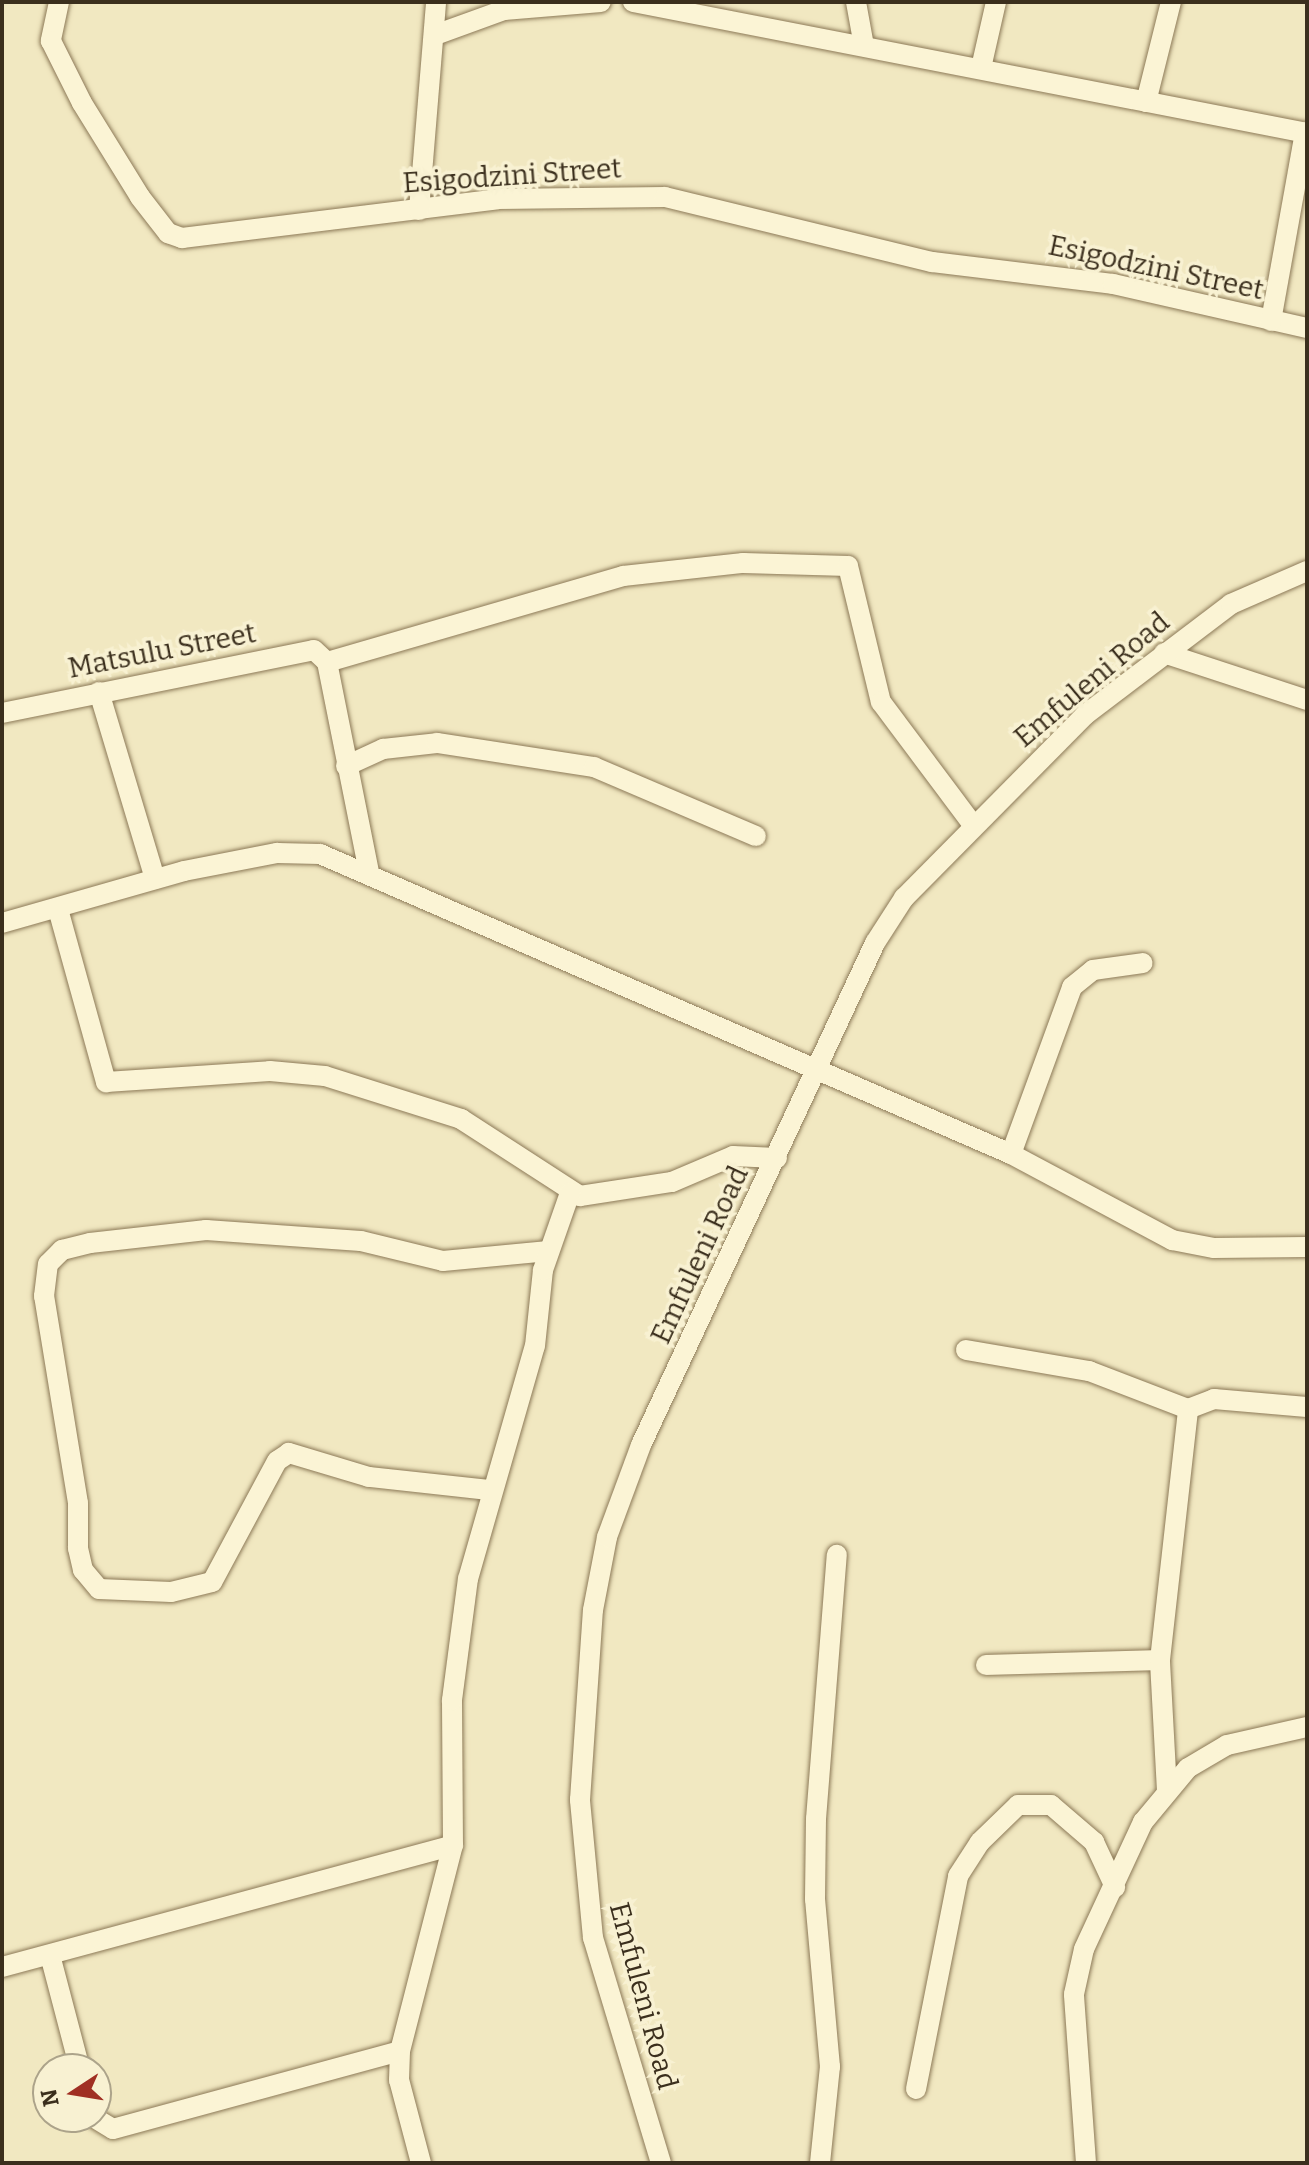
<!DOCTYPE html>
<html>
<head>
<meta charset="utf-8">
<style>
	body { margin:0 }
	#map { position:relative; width:1309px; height:2165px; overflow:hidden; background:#f1e8c1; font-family:Bitter,serif }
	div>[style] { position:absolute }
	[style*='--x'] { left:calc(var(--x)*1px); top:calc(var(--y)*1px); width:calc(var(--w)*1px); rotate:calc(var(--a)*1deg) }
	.roads { filter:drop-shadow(0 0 2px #8c7957) drop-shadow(0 0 2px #8c7957) }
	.minor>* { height:20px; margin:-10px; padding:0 10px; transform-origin:10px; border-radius:10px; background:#fbf4d5 }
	span { translate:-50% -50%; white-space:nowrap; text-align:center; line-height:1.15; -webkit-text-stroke:7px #f8f1d2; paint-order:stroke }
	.street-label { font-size:28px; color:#3b2f1d }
	.frame { position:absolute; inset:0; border:4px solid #3b2f1d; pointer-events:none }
	.north { position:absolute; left:32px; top:2053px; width:80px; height:80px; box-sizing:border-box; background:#f8f1d2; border:2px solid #aca38a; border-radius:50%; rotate:258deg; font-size:22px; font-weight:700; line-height:32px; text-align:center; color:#3b2f1d }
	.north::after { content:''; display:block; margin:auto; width:28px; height:36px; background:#a02f23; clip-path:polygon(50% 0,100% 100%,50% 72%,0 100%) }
</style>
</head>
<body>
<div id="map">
	<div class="roads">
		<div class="minor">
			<i style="--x:59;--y:2;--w:40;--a:102"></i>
			<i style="--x:51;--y:41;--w:69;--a:63.4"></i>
			<i style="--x:82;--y:103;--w:110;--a:58.3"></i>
			<i style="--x:140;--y:197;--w:46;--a:52.1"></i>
			<i style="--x:168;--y:233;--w:15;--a:20"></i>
			<i style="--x:182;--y:238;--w:318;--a:-7"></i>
			<i style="--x:498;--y:199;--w:167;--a:-0.7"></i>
			<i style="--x:665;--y:197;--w:275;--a:13.7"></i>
			<i style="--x:932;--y:262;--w:182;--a:6.9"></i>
			<i style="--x:1113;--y:284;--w:199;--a:12.8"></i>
			<i style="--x:633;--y:2;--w:687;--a:11"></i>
			<i style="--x:856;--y:2;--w:45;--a:79.7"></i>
			<i style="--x:435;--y:35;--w:73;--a:-19.9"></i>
			<i style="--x:504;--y:10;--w:97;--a:-4.7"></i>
			<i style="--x:981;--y:68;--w:68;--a:-77.2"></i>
			<i style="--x:1146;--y:102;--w:103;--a:-76"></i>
			<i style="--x:419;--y:210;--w:209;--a:-85.3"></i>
			<i style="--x:1271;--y:321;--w:192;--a:-79.8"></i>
			<i style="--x:1164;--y:653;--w:151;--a:18.2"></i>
			<i style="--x:327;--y:662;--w:308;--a:-16.2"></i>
			<i style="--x:623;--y:576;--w:121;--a:-6.2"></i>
			<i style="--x:743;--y:563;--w:105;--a:1.6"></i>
			<i style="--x:848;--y:566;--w:140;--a:76.4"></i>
			<i style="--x:881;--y:702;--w:154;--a:53.2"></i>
			<i style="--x:99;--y:692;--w:195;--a:73.3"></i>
			<i style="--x:2;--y:713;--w:318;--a:-11.4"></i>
			<i style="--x:314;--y:650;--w:18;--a:43"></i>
			<i style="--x:327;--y:662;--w:215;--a:78.7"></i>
			<i style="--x:346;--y:766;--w:41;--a:-24.7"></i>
			<i style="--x:383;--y:749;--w:54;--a:-6.3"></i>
			<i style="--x:437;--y:743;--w:159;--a:8.7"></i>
			<i style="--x:594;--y:767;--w:176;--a:23.1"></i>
			<i style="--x:58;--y:909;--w:180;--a:74.5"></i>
			<i style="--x:106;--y:1082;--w:164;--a:-3.8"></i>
			<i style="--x:270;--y:1071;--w:55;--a:5.2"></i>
			<i style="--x:325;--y:1076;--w:143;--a:17.5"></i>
			<i style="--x:461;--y:1119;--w:142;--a:32.9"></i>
			<i style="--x:580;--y:1196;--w:93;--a:-8.7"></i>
			<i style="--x:672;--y:1182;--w:66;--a:-23.1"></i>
			<i style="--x:733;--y:1156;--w:44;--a:2.6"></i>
			<i style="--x:2;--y:923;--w:189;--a:-15.9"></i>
			<i style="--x:184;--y:871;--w:95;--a:-11"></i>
			<i style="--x:277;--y:853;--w:43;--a:1.3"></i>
			<i style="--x:320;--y:854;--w:753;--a:23.47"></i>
			<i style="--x:1011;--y:1154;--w:183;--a:28.1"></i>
			<i style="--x:1172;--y:1240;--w:43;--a:10.8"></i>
			<i style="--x:1214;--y:1248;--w:93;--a:-0.6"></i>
			<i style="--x:1011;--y:1154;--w:178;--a:-69.9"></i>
			<i style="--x:1072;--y:987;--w:27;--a:-39"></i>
			<i style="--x:1093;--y:970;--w:50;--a:-8"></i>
			<i style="--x:966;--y:1350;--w:125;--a:9.7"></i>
			<i style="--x:1089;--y:1371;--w:106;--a:21"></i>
			<i style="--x:489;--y:1490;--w:121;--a:-173.8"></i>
			<i style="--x:369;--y:1477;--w:84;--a:-163.3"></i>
			<i style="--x:289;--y:1453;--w:14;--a:146"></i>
			<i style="--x:277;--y:1461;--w:137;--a:118.2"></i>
			<i style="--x:212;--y:1582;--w:42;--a:166.3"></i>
			<i style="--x:171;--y:1592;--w:72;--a:-177.6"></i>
			<i style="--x:99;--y:1589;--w:25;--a:-130"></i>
			<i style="--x:83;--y:1570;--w:23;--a:-103"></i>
			<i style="--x:78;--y:1548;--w:45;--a:-90"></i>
			<i style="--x:78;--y:1503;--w:210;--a:-99.3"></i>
			<i style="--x:44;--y:1296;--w:32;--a:-83"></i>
			<i style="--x:48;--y:1264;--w:20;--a:-45"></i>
			<i style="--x:62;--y:1250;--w:29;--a:-14"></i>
			<i style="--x:90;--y:1243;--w:117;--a:-6.4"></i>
			<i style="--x:206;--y:1230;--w:155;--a:4.1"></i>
			<i style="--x:361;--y:1241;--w:84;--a:13.7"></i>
			<i style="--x:443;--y:1261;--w:106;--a:-5.4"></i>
			<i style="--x:986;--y:1665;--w:174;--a:-1.6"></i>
			<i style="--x:1167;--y:1791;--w:131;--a:-93.1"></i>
			<i style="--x:1160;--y:1660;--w:253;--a:-83.6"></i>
			<i style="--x:1188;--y:1409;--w:28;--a:-21"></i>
			<i style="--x:1214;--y:1399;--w:93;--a:4.9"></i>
			<i style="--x:50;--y:1955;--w:118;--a:75.3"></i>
			<i style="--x:2;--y:1967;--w:467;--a:-15.1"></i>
			<i style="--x:916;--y:2089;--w:217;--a:-78.8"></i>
			<i style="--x:958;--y:1876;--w:40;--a:-57.1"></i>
			<i style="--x:980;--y:1842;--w:53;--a:-44.2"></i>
			<i style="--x:1018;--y:1805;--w:33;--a:0"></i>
			<i style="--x:1051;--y:1805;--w:57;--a:40.7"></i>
			<i style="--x:1094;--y:1842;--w:50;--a:65"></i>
			<i style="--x:93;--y:2117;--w:23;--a:31"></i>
			<i style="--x:113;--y:2129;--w:297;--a:-15.2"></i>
			<i style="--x:421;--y:2163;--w:86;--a:-104.8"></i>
			<i style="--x:399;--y:2080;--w:29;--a:-88"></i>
			<i style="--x:400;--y:2051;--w:213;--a:-75.6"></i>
			<i style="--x:453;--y:1845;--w:145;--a:-90.4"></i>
			<i style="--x:452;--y:1700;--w:122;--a:-82.5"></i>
			<i style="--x:468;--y:1579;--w:242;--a:-74"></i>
			<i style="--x:535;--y:1346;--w:76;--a:-84"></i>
			<i style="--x:543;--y:1270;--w:82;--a:-70.7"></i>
			<i style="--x:661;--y:2163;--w:235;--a:-106.8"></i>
			<i style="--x:593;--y:1938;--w:139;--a:-95.4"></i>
			<i style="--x:580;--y:1800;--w:190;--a:-86.1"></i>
			<i style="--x:593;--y:1610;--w:74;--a:-79.1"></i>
			<i style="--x:607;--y:1537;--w:98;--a:-69.7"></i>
			<i style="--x:641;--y:1445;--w:554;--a:-65.01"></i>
			<i style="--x:875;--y:943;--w:54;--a:-57.2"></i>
			<i style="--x:904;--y:898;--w:257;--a:-45.3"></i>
			<i style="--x:1085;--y:715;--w:183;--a:-37.2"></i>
			<i style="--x:1231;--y:604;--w:83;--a:-23.5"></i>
			<i style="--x:820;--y:2163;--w:97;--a:-84.1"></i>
			<i style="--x:830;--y:2067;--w:169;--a:-95.1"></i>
			<i style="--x:815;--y:1899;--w:80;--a:-89.3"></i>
			<i style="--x:816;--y:1819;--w:265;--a:-85.5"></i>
			<i style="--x:1086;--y:2163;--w:169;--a:-94.1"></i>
			<i style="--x:1074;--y:1994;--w:46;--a:-77.5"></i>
			<i style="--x:1084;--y:1949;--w:140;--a:-65.1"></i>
			<i style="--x:1143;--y:1822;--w:70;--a:-50.2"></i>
			<i style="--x:1188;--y:1768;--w:45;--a:-30.5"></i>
			<i style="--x:1227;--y:1745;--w:82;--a:-12.7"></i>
		</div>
	</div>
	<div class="street-label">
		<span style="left:512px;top:176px;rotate:-4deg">Esigodzini Street</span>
		<span style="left:1156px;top:268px;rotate:12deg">Esigodzini Street</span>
		<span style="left:162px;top:651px;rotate:-11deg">Matsulu Street</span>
		<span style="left:1092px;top:680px;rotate:-40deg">Emfuleni Road</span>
		<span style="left:700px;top:1255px;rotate:-65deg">Emfuleni Road</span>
		<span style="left:643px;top:1996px;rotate:75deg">Emfuleni Road</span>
	</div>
	<div class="frame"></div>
	<div class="north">N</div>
</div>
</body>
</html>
